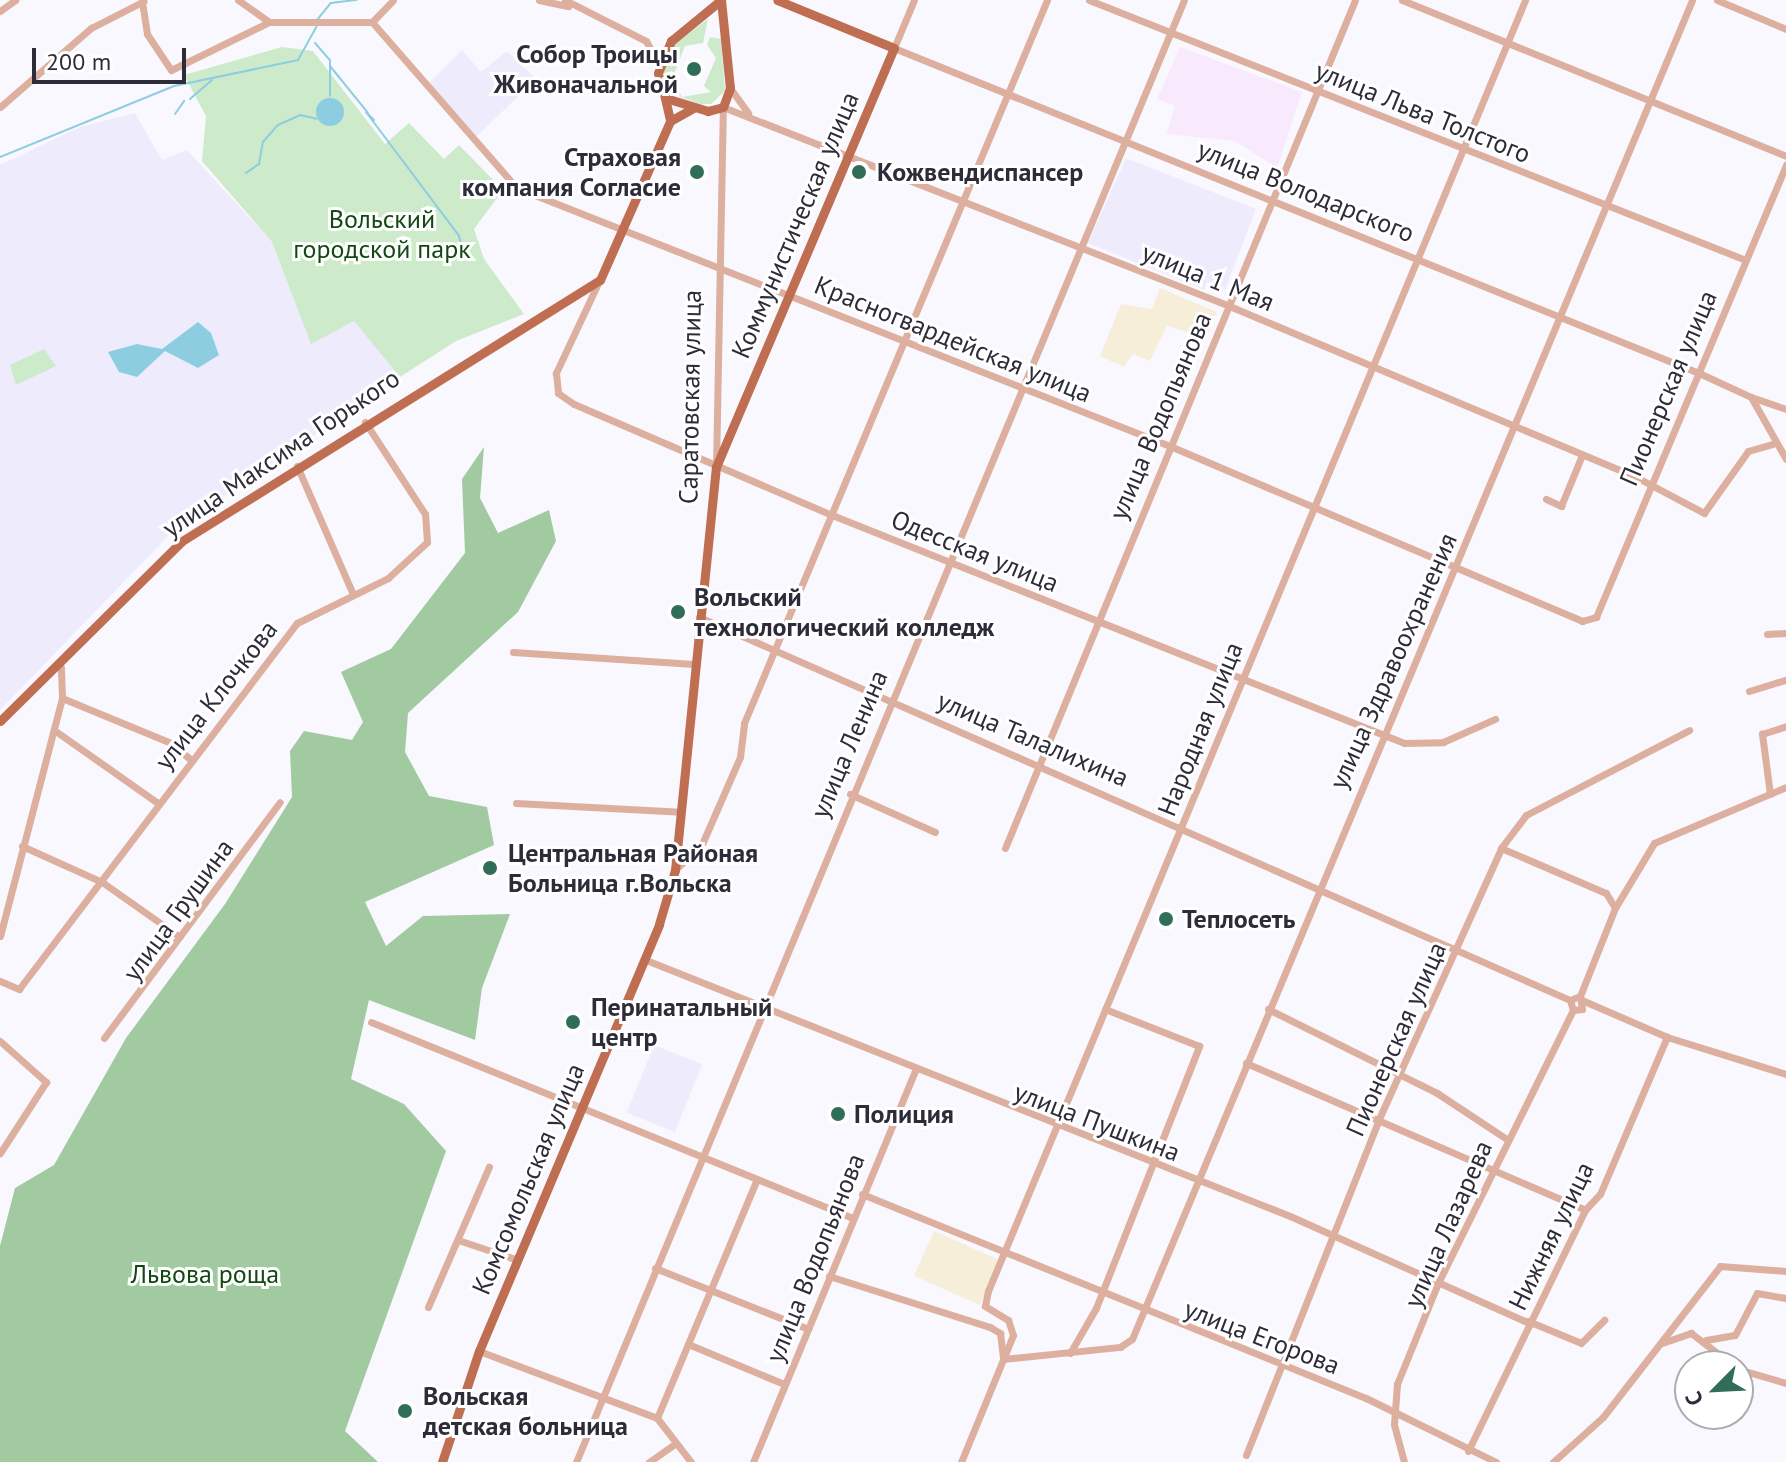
<!DOCTYPE html>
<html>
<head>
<meta charset="utf-8">
<style>
	body { margin:0 }
	#map { position:relative; width:1786px; height:1462px; overflow:hidden; background:#f9f8ff; font-family:"PT Sans",sans-serif }
	div>[style] { position:absolute }
	[style*='--x'] { left:calc(var(--x)*1px); top:calc(var(--y)*1px); width:calc(var(--w)*1px); rotate:calc(var(--a)*1deg) }
	.commercial>* { inset:0; background:#f8e9fd }
	.industrial>* { inset:0; background:#f7eed9; transform-origin:0 0 }
	.built>* { inset:0; background:#eeecfc; transform-origin:0 0 }
	.green>* { inset:0; background:#cdeacb }
	.forest>* { inset:0; background:#a2caa0 }
	.water>* { inset:0; background:#8ccee0 }
	.round { border-radius:50% }
	.stream>* { height:2px; margin:-1px; padding:0 1px; transform-origin:1px; border-radius:1px; background:#8ccee0 }
	.minor>* { height:7px; margin:-3.5px; padding:0 3.5px; transform-origin:3.5px; border-radius:3.5px; background:#ddaf9f }
	.major>* { height:9px; margin:-4.5px; padding:0 4.5px; transform-origin:4.5px; border-radius:4.5px; background:#bf6e51 }
	.dots>* { width:22px; height:22px; translate:-50% -50%; box-sizing:border-box; border:4px solid #fff; border-radius:50% }
	span { translate:-50% -50%; white-space:nowrap; text-align:center; line-height:1.15; -webkit-text-stroke:6px #fff; paint-order:stroke }
	.poi-label { font-size:26px; color:#2e2c39; font-weight:700 }
	.right { translate:-100% -50%; text-align:right }
	.left { translate:0 -50%; text-align:left }
	.street-label { font-size:26px; color:#2e2c39 }
	.park-label { font-size:26px; color:#124913 }
	.north { position:absolute; left:1674px; top:1350px; width:80px; height:80px; box-sizing:border-box; background:#fff; border:2px solid #ababb0; border-radius:50%; rotate:246deg; font-size:22px; font-weight:700; line-height:32px; text-align:center; color:#2e2c39 }
	.north::after { content:''; display:block; margin:auto; width:28px; height:36px; background:#316e59; clip-path:polygon(50% 0,100% 100%,50% 72%,0 100%) }
	.scale { position:absolute; left:32px; top:48px; width:154px; height:36px; box-sizing:border-box; border:4px solid #2e2c39; border-top:0; padding-left:10px; font-size:24px; line-height:28px; white-space:nowrap; color:#2e2c39; -webkit-text-stroke:6px #fff; paint-order:stroke }
</style>
</head>
<body>
<div id="map">
	<div class="commercial">
		<i style="clip-path:polygon(1180px 47px,1302px 92px,1277px 168px,1235px 141px,1166px 134px,1175px 106px,1157px 99px)"></i>
	</div>
	<div class="industrial">
		<i style="clip-path:polygon(1160px 288px,1217px 312px,1206px 338px,1167px 326px,1150px 361px,1133px 354px,1124px 367px,1100px 356px,1121px 304px,1152px 309px)"></i>
		<i style="left:934px;top:1231px;width:72px;height:49px;rotate:24deg"></i>
	</div>
	<div class="built">
		<i style="clip-path:polygon(462px 50px,481px 72px,507px 51px,536px 79px,476px 137px,429px 83px)"></i>
		<i style="clip-path:polygon(135px 113px,162px 160px,187px 150px,272px 242px,311px 343px,354px 320px,400px 377px,173px 531px,0 710px,0 165px,80px 127px)"></i>
		<i style="clip-path:polygon(1126px 158px,1256px 209px,1225px 290px,1207px 282px,1204px 290px,1088px 243px)"></i>
		<i style="left:654px;top:1045px;width:52px;height:73px;rotate:22deg"></i>
	</div>
	<div class="green">
		<i style="clip-path:polygon(708px 19px,703px 43px,685px 46px,672px 79px,682px 97px,711px 92px,704px 86px,716px 58px,707px 45px,710px 37px,721px 39px,725px 91px,711px 104px,700px 104px,681px 97px,669px 90px,662px 73px,673px 45px)"></i>
		<i style="clip-path:polygon(282px 47px,313px 51px,385px 144px,409px 123px,444px 159px,459px 145px,503px 190px,474px 229px,484px 259px,524px 314px,456px 341px,400px 377px,354px 321px,311px 344px,272px 242px,202px 161px,206px 116px,184px 75px)"></i>
		<i style="clip-path:polygon(44px 349px,56px 366px,16px 385px,10px 365px)"></i>
	</div>
	<div class="forest">
		<i style="clip-path:polygon(484px 447px,480px 498px,498px 533px,549px 510px,556px 541px,518px 612px,408px 713px,405px 752px,429px 796px,487px 807px,494px 845px,365px 902px,386px 946px,423px 916px,510px 914px,482px 988px,475px 1040px,369px 1000px,351px 1079px,404px 1104px,446px 1151px,345px 1431px,378px 1462px,0 1462px,0 1246px,15px 1188px,54px 1165px,126px 1038px,225px 904px,292px 797px,290px 751px,304px 731px,352px 740px,363px 722px,341px 672px,391px 649px,465px 553px,462px 479px)"></i>
	</div>
	<div class="water">
		<i class="round" style="left:316px;top:98px;width:28px;height:28px"></i>
		<i style="clip-path:polygon(198px 322px,211px 333px,219px 355px,198px 368px,165px 351px,137px 377px,119px 372px,108px 352px,137px 344px,162px 349px)"></i>
	</div>
	<div class="stream">
		<i style="--x:317;--y:20;--w:22;--a:-51"></i>
		<i style="--x:331;--y:3;--w:26;--a:-7"></i>
		<i style="--x:315;--y:43;--w:23;--a:49"></i>
		<i style="--x:330;--y:60;--w:36;--a:90"></i>
		<i style="--x:330;--y:66;--w:60;--a:51"></i>
		<i style="--x:190;--y:99;--w:29;--a:-41"></i>
		<i style="--x:175;--y:114;--w:16;--a:-55"></i>
		<i style="--x:374;--y:120;--w:11;--a:-135"></i>
		<i style="--x:366;--y:112;--w:155;--a:53.1"></i>
		<i style="--x:459;--y:236;--w:21;--a:76"></i>
		<i style="--x:0;--y:157;--w:188;--a:-22.2"></i>
		<i style="--x:174;--y:86;--w:127;--a:-11.8"></i>
		<i style="--x:298;--y:60;--w:38;--a:-61"></i>
		<i style="--x:246;--y:173;--w:16;--a:-35"></i>
		<i style="--x:259;--y:164;--w:22;--a:-80"></i>
		<i style="--x:263;--y:142;--w:23;--a:-49"></i>
		<i style="--x:278;--y:125;--w:24;--a:-24"></i>
		<i style="--x:300;--y:115;--w:17;--a:13"></i>
	</div>
	<div class="minor">
		<i style="--x:238;--y:0;--w:38;--a:35"></i>
		<i style="--x:269;--y:22;--w:103;--a:0"></i>
		<i style="--x:372;--y:22;--w:220;--a:48.9"></i>
		<i style="--x:517;--y:188;--w:702;--a:21.56"></i>
		<i style="--x:1170;--y:446;--w:448;--a:23"></i>
		<i style="--x:1582;--y:621;--w:15;--a:-16"></i>
		<i style="--x:1596;--y:617;--w:491;--a:-67.2"></i>
		<i style="--x:539;--y:0;--w:30;--a:12"></i>
		<i style="--x:565;--y:0;--w:91;--a:26.8"></i>
		<i style="--x:646;--y:41;--w:28;--a:60"></i>
		<i style="--x:914;--y:0;--w:52;--a:112.6"></i>
		<i style="--x:894;--y:48;--w:868;--a:21.99"></i>
		<i style="--x:1699;--y:373;--w:57;--a:24.8"></i>
		<i style="--x:1751;--y:397;--w:71;--a:60.6"></i>
		<i style="--x:1089;--y:0;--w:703;--a:21.6"></i>
		<i style="--x:1402;--y:0;--w:414;--a:22.1"></i>
		<i style="--x:1717;--y:0;--w:75;--a:22.8"></i>
		<i style="--x:142;--y:2;--w:32;--a:81"></i>
		<i style="--x:147;--y:34;--w:43;--a:56.3"></i>
		<i style="--x:171;--y:70;--w:109;--a:-26.1"></i>
		<i style="--x:0;--y:11;--w:19;--a:-36"></i>
		<i style="--x:372;--y:22;--w:30;--a:-46"></i>
		<i style="--x:730;--y:88;--w:31;--a:54"></i>
		<i style="--x:0;--y:107;--w:121;--a:-41"></i>
		<i style="--x:91;--y:28;--w:59;--a:-27"></i>
		<i style="--x:599;--y:281;--w:102;--a:115.1"></i>
		<i style="--x:556;--y:373;--w:20;--a:84"></i>
		<i style="--x:558;--y:393;--w:19;--a:35"></i>
		<i style="--x:574;--y:404;--w:281;--a:23.3"></i>
		<i style="--x:832;--y:515;--w:616;--a:21.73"></i>
		<i style="--x:1404;--y:743;--w:39;--a:-1"></i>
		<i style="--x:1443;--y:742;--w:57;--a:-23.9"></i>
		<i style="--x:1751;--y:397;--w:37;--a:19"></i>
		<i style="--x:297;--y:466;--w:137;--a:66.4"></i>
		<i style="--x:716;--y:467;--w:360;--a:-88.9"></i>
		<i style="--x:723;--y:107;--w:541;--a:21.45"></i>
		<i style="--x:1227;--y:305;--w:446;--a:22.8"></i>
		<i style="--x:1638;--y:478;--w:75;--a:27.9"></i>
		<i style="--x:1704;--y:513;--w:76;--a:-54.6"></i>
		<i style="--x:1748;--y:451;--w:25;--a:-16"></i>
		<i style="--x:1546;--y:499;--w:17;--a:25"></i>
		<i style="--x:1561;--y:506;--w:55;--a:-67.6"></i>
		<i style="--x:699;--y:617;--w:951;--a:23.74"></i>
		<i style="--x:1767;--y:634;--w:19;--a:-3"></i>
		<i style="--x:513;--y:652;--w:181;--a:3.8"></i>
		<i style="--x:1749;--y:691;--w:39;--a:-17"></i>
		<i style="--x:62;--y:698;--w:118;--a:22.4"></i>
		<i style="--x:171;--y:743;--w:26;--a:40"></i>
		<i style="--x:54;--y:730;--w:127;--a:35.1"></i>
		<i style="--x:850;--y:794;--w:93;--a:24.1"></i>
		<i style="--x:1770;--y:794;--w:61;--a:-97.6"></i>
		<i style="--x:1762;--y:734;--w:25;--a:-18"></i>
		<i style="--x:516;--y:803;--w:164;--a:3.1"></i>
		<i style="--x:22;--y:846;--w:88;--a:24.2"></i>
		<i style="--x:102;--y:882;--w:95;--a:35.2"></i>
		<i style="--x:1005;--y:848;--w:917;--a:-67.57"></i>
		<i style="--x:1501;--y:848;--w:114;--a:23.2"></i>
		<i style="--x:1606;--y:893;--w:17;--a:59"></i>
		<i style="--x:675;--y:870;--w:37;--a:-44"></i>
		<i style="--x:702;--y:844;--w:95;--a:-66.4"></i>
		<i style="--x:740;--y:757;--w:34;--a:-83"></i>
		<i style="--x:744;--y:723;--w:784;--a:-67.26"></i>
		<i style="--x:0;--y:936;--w:246;--a:-75.4"></i>
		<i style="--x:62;--y:698;--w:31;--a:-92"></i>
		<i style="--x:646;--y:960;--w:693;--a:21.68"></i>
		<i style="--x:1290;--y:1216;--w:264;--a:24.1"></i>
		<i style="--x:0;--y:981;--w:21;--a:23"></i>
		<i style="--x:19;--y:989;--w:460;--a:-52.8"></i>
		<i style="--x:297;--y:623;--w:102;--a:-26.3"></i>
		<i style="--x:388;--y:578;--w:53;--a:-42.7"></i>
		<i style="--x:427;--y:542;--w:28;--a:-94"></i>
		<i style="--x:425;--y:514;--w:110;--a:-123.1"></i>
		<i style="--x:1580;--y:996;--w:95;--a:-68.3"></i>
		<i style="--x:1615;--y:908;--w:76;--a:-59"></i>
		<i style="--x:1654;--y:843;--w:143;--a:-23"></i>
		<i style="--x:1580;--y:996;--w:13;--a:81"></i>
		<i style="--x:1582;--y:1009;--w:9;--a:174"></i>
		<i style="--x:1573;--y:1010;--w:10;--a:-107"></i>
		<i style="--x:1570;--y:1000;--w:11;--a:-22"></i>
		<i style="--x:1584;--y:1001;--w:90;--a:23.4"></i>
		<i style="--x:1667;--y:1037;--w:125;--a:17.3"></i>
		<i style="--x:1268;--y:1009;--w:189;--a:26.4"></i>
		<i style="--x:1437;--y:1093;--w:85;--a:33.5"></i>
		<i style="--x:371;--y:1022;--w:520;--a:22.13"></i>
		<i style="--x:104;--y:1038;--w:294;--a:-53.3"></i>
		<i style="--x:0;--y:1041;--w:62;--a:41.7"></i>
		<i style="--x:46;--y:1082;--w:85;--a:122.9"></i>
		<i style="--x:1246;--y:1063;--w:369;--a:23.4"></i>
		<i style="--x:862;--y:1194;--w:544;--a:22.04"></i>
		<i style="--x:1366;--y:1398;--w:145;--a:26.2"></i>
		<i style="--x:461;--y:1241;--w:60;--a:18.4"></i>
		<i style="--x:655;--y:1268;--w:165;--a:21.7"></i>
		<i style="--x:829;--y:1276;--w:169;--a:17.6"></i>
		<i style="--x:990;--y:1327;--w:12;--a:31"></i>
		<i style="--x:1000;--y:1333;--w:26;--a:83"></i>
		<i style="--x:1003;--y:1359;--w:118;--a:-5.9"></i>
		<i style="--x:1120;--y:1347;--w:14;--a:-34"></i>
		<i style="--x:1132;--y:1339;--w:1451;--a:-67.3"></i>
		<i style="--x:428;--y:1307;--w:153;--a:-66.5"></i>
		<i style="--x:1528;--y:1321;--w:57;--a:22.5"></i>
		<i style="--x:1581;--y:1343;--w:33;--a:-45"></i>
		<i style="--x:1706;--y:1340;--w:29;--a:-10"></i>
		<i style="--x:1735;--y:1335;--w:47;--a:-62.4"></i>
		<i style="--x:1757;--y:1293;--w:29;--a:10"></i>
		<i style="--x:1662;--y:1343;--w:31;--a:-19"></i>
		<i style="--x:1691;--y:1333;--w:54;--a:37.5"></i>
		<i style="--x:688;--y:1344;--w:104;--a:22.6"></i>
		<i style="--x:479;--y:1351;--w:190;--a:20.6"></i>
		<i style="--x:1070;--y:1353;--w:52;--a:-60"></i>
		<i style="--x:1096;--y:1308;--w:282;--a:-68.5"></i>
		<i style="--x:1199;--y:1046;--w:101;--a:-158.5"></i>
		<i style="--x:1738;--y:1369;--w:50;--a:16.3"></i>
		<i style="--x:657;--y:1418;--w:257;--a:-67.3"></i>
		<i style="--x:657;--y:1418;--w:56;--a:52.3"></i>
		<i style="--x:1468;--y:1451;--w:268;--a:-64.1"></i>
		<i style="--x:1585;--y:1210;--w:22;--a:-47"></i>
		<i style="--x:1600;--y:1194;--w:171;--a:-66.9"></i>
		<i style="--x:1246;--y:1455;--w:359;--a:-68.4"></i>
		<i style="--x:1378;--y:1121;--w:299;--a:-65.7"></i>
		<i style="--x:1501;--y:848;--w:41;--a:-52.9"></i>
		<i style="--x:1526;--y:815;--w:184;--a:-27.5"></i>
		<i style="--x:576;--y:1462;--w:1583;--a:-67.42"></i>
		<i style="--x:649;--y:1462;--w:28;--a:-35"></i>
		<i style="--x:753;--y:1462;--w:423;--a:-67.5"></i>
		<i style="--x:961;--y:1462;--w:137;--a:-67.7"></i>
		<i style="--x:1013;--y:1335;--w:16;--a:-108"></i>
		<i style="--x:1008;--y:1320;--w:27;--a:-149"></i>
		<i style="--x:985;--y:1306;--w:15;--a:-79"></i>
		<i style="--x:988;--y:1291;--w:1398;--a:-67.41"></i>
		<i style="--x:1404;--y:1462;--w:39;--a:-105"></i>
		<i style="--x:1394;--y:1424;--w:40;--a:-85.7"></i>
		<i style="--x:1397;--y:1384;--w:109;--a:-67.9"></i>
		<i style="--x:1438;--y:1283;--w:305;--a:-63.7"></i>
		<i style="--x:1553;--y:1462;--w:67;--a:-42"></i>
		<i style="--x:1603;--y:1417;--w:191;--a:-52.2"></i>
		<i style="--x:1720;--y:1266;--w:66;--a:4.3"></i>
	</div>
	<div class="major">
		<i style="--x:721;--y:0;--w:88;--a:84.2"></i>
		<i style="--x:730;--y:88;--w:20;--a:110"></i>
		<i style="--x:723;--y:107;--w:16;--a:165"></i>
		<i style="--x:708;--y:111;--w:41;--a:-162.9"></i>
		<i style="--x:669;--y:99;--w:28;--a:-113"></i>
		<i style="--x:658;--y:73;--w:35;--a:-68"></i>
		<i style="--x:671;--y:41;--w:65;--a:-39.4"></i>
		<i style="--x:664;--y:94;--w:28;--a:77"></i>
		<i style="--x:0;--y:721;--w:256;--a:-44.7"></i>
		<i style="--x:182;--y:541;--w:493;--a:-32"></i>
		<i style="--x:600;--y:280;--w:174;--a:-66.2"></i>
		<i style="--x:670;--y:121;--w:26;--a:-29"></i>
		<i style="--x:442;--y:1462;--w:117;--a:-71.6"></i>
		<i style="--x:479;--y:1351;--w:463;--a:-67.1"></i>
		<i style="--x:659;--y:924;--w:56;--a:-73.5"></i>
		<i style="--x:675;--y:870;--w:405;--a:-84.2"></i>
		<i style="--x:716;--y:467;--w:455;--a:-67"></i>
		<i style="--x:894;--y:48;--w:126;--a:-157.7"></i>
	</div>
	<div class="dots">
		<i style="left:694px;top:69px;background:#316e59"></i>
		<i style="left:697px;top:172px;background:#316e59"></i>
		<i style="left:859px;top:172px;background:#316e59"></i>
		<i style="left:678px;top:612px;background:#316e59"></i>
		<i style="left:490px;top:868px;background:#316e59"></i>
		<i style="left:1166px;top:919px;background:#316e59"></i>
		<i style="left:573px;top:1022px;background:#316e59"></i>
		<i style="left:838px;top:1114px;background:#316e59"></i>
		<i style="left:405px;top:1411px;background:#316e59"></i>
	</div>
	<div class="poi-label">
		<span class="right" style="left:678px;top:69px">Собор Троицы<br>Живоначальной</span>
		<span class="right" style="left:681px;top:172px">Страховая<br>компания Согласие</span>
		<span class="left" style="left:877px;top:172px">Кожвендиспансер</span>
		<span class="left" style="left:694px;top:612px">Вольский<br>технологический колледж</span>
		<span class="left" style="left:508px;top:868px">Центральная Районая<br>Больница г.Вольска</span>
		<span class="left" style="left:1182px;top:919px">Теплосеть</span>
		<span class="left" style="left:591px;top:1022px">Перинатальный<br>центр</span>
		<span class="left" style="left:854px;top:1114px">Полиция</span>
		<span class="left" style="left:423px;top:1411px">Вольская<br>детская больница</span>
	</div>
	<div class="street-label">
		<span style="left:1423px;top:112px;rotate:22deg">улица Льва Толстого</span>
		<span style="left:1306px;top:191px;rotate:22deg">улица Володарского</span>
		<span style="left:795px;top:225px;rotate:-67deg">Коммунистическая улица</span>
		<span style="left:1208px;top:277px;rotate:22deg">улица 1 Мая</span>
		<span style="left:953px;top:339px;rotate:22deg">Красногвардейская улица</span>
		<span style="left:1668px;top:388px;rotate:-67deg">Пионерская улица</span>
		<span style="left:690px;top:397px;rotate:-89deg">Саратовская улица</span>
		<span style="left:1160px;top:416px;rotate:-67deg">улица Водопьянова</span>
		<span style="left:281px;top:453px;rotate:-34deg">улица Максима Горького</span>
		<span style="left:975px;top:551px;rotate:22deg">Одесская улица</span>
		<span style="left:1393px;top:661px;rotate:-66deg">улица Здравоохранения</span>
		<span style="left:216px;top:695px;rotate:-52deg">улица Клочкова</span>
		<span style="left:1200px;top:729px;rotate:-68deg">Народная улица</span>
		<span style="left:1033px;top:739px;rotate:23deg">улица Талалихина</span>
		<span style="left:849px;top:744px;rotate:-67deg">улица Ленина</span>
		<span style="left:178px;top:910px;rotate:-54deg">улица Грушина</span>
		<span style="left:1396px;top:1039px;rotate:-66deg">Пионерская улица</span>
		<span style="left:1097px;top:1122px;rotate:21deg">улица Пушкина</span>
		<span style="left:528px;top:1179px;rotate:-67deg">Комсомольская улица</span>
		<span style="left:1448px;top:1224px;rotate:-66deg">улица Лазарева</span>
		<span style="left:1551px;top:1236px;rotate:-64deg">Нижняя улица</span>
		<span style="left:815px;top:1258px;rotate:-68deg">улица Водопьянова</span>
		<span style="left:1262px;top:1337px;rotate:21deg">улица Егорова</span>
	</div>
	<div class="park-label">
		<span style="left:382px;top:234px">Вольский<br>городской парк</span>
		<span style="left:205px;top:1274px">Львова роща</span>
	</div>
	<div class="north">С</div>
	<div class="scale">200 m</div>
</div>
</body>
</html>
